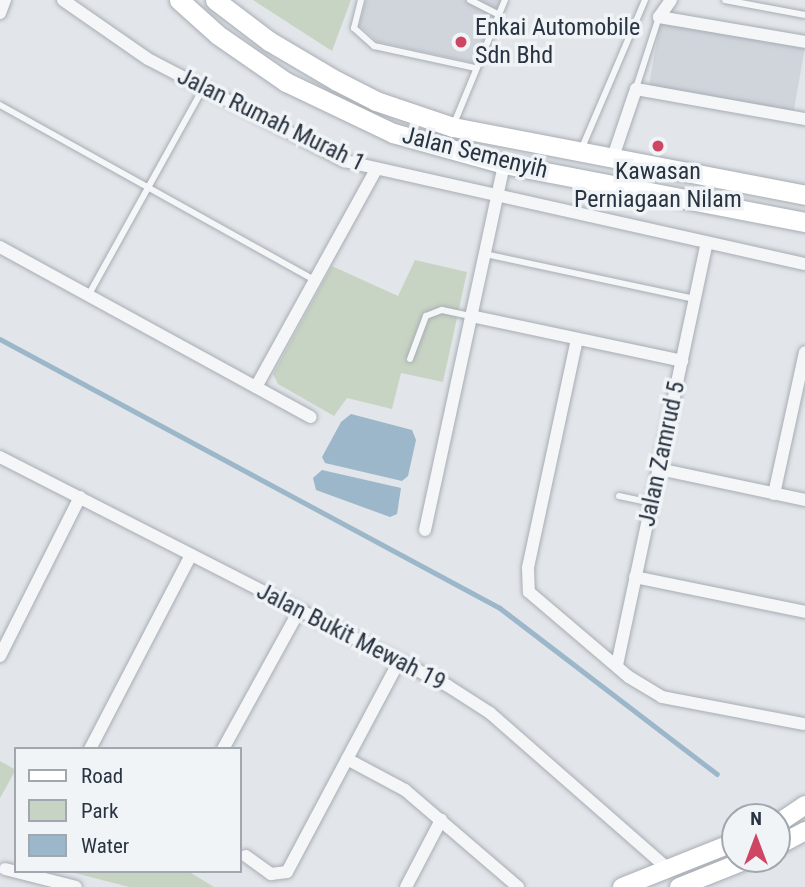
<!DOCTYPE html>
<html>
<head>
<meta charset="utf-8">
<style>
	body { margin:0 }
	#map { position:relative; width:805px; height:887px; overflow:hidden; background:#e2e6ea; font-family:"Roboto Condensed",sans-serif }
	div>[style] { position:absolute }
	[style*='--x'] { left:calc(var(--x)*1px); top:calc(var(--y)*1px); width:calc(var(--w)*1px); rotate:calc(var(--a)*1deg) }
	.built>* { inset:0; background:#d0d5dc; transform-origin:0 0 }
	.green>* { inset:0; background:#c8d4c3; transform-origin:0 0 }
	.water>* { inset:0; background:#9cb6ca }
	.stream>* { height:4.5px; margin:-2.25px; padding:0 2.25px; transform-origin:2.25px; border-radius:2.25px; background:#9cb6ca }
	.roads { filter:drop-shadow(0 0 2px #a7adb4) drop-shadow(0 0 2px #a7adb4) }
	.lane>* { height:6px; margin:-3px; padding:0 3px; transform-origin:3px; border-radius:3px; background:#f4f6f8 }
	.street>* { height:12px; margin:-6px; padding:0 6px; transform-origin:6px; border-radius:6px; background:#f4f6f8 }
	.secondary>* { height:18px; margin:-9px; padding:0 9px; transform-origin:9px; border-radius:9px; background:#fff }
	.primary>* { height:19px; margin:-9.5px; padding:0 9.5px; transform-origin:9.5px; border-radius:9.5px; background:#fff }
	.dots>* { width:19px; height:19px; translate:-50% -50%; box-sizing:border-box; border:4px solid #f1f4f7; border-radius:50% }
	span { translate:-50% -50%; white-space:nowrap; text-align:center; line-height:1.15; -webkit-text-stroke:7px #f1f4f7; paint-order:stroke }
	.poi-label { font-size:24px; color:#293442 }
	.left { translate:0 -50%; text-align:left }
	.street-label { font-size:24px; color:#293442 }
	.legend { position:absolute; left:14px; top:747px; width:228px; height:126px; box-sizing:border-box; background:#f1f4f7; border:2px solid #a1a7af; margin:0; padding:9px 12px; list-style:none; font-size:21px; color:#293442 }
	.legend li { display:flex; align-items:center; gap:14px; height:35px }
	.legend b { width:35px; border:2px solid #a1a7af }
	.north { position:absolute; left:721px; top:803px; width:70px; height:70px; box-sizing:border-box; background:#f1f4f7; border:2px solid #a1a7af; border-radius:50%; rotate:0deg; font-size:19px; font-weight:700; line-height:28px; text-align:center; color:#293442 }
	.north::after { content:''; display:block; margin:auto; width:24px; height:32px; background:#cf4665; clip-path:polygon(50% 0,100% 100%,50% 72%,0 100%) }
</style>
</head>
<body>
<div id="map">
	<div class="built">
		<i style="clip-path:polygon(366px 0,501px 0,474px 63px,378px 42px,359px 25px)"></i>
		<i style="left:660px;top:23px;width:147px;height:65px;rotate:10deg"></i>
	</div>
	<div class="green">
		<i style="clip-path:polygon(253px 0,351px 0,332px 51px)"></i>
		<i style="clip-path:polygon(415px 260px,467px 272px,443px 382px,401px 373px,392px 409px,347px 398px,334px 416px,278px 384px,273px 374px,332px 266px,398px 296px)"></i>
		<i style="left:0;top:761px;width:18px;height:93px;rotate:29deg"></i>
		<i style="clip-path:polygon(67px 871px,188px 871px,214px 887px,129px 887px)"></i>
	</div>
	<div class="water">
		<i style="clip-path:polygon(351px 414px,412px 430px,416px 440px,408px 476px,402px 481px,325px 463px,322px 457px,341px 422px)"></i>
		<i style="clip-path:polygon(322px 470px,401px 488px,397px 514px,390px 517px,316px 490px,313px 478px)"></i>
	</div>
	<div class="stream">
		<i style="--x:0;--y:339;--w:568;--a:28.28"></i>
		<i style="--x:500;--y:608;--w:273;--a:37.4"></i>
	</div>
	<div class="roads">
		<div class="lane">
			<i style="--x:361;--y:0;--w:29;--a:104"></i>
			<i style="--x:354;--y:28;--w:27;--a:42"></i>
			<i style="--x:374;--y:46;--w:103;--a:12.3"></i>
			<i style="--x:470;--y:0;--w:33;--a:27"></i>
			<i style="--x:725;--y:0;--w:81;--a:10.6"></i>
			<i style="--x:636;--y:88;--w:75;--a:-72.1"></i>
			<i style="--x:0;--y:105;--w:359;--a:29.1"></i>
			<i style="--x:453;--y:126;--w:136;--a:-67.6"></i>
			<i style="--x:581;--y:150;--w:163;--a:-66.9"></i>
			<i style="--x:485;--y:254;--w:215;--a:12.1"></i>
			<i style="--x:88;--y:296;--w:235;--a:-61"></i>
			<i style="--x:410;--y:359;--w:46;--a:-69.6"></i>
			<i style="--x:426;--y:316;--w:17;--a:-21"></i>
			<i style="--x:442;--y:310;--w:30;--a:12"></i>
			<i style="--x:619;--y:496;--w:33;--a:12"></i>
		</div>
		<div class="street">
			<i style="--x:63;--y:0;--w:103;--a:34.8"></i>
			<i style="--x:148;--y:59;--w:221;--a:27.5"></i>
			<i style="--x:344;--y:161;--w:472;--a:12.6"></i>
			<i style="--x:671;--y:0;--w:21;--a:125"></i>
			<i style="--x:659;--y:17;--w:148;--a:9.7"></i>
			<i style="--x:0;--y:13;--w:14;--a:-69"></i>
			<i style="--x:612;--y:160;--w:75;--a:-71.3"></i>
			<i style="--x:636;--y:89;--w:172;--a:10.1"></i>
			<i style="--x:0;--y:247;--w:354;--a:28.7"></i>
			<i style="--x:471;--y:316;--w:216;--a:12"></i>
			<i style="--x:577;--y:339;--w:234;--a:102.1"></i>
			<i style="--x:528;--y:568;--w:24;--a:88"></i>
			<i style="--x:529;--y:592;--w:131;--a:40.4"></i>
			<i style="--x:629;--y:677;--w:39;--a:31"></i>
			<i style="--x:662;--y:697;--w:144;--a:10.8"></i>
			<i style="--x:256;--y:387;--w:247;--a:-61.1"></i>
			<i style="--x:0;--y:457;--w:503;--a:27.07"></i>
			<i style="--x:448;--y:686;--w:50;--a:32.7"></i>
			<i style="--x:490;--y:713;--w:235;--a:41.2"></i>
			<i style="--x:659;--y:469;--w:149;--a:12"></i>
			<i style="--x:774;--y:494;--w:145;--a:-77.7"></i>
			<i style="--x:425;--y:530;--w:374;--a:-77.8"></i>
			<i style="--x:635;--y:577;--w:174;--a:11.6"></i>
			<i style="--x:0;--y:656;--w:178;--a:-63.3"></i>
			<i style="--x:617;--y:665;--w:431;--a:-78"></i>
			<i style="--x:90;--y:749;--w:219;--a:-62.5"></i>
			<i style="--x:223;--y:749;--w:158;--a:-61.2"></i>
			<i style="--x:347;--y:759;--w:66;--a:28.1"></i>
			<i style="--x:405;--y:790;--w:149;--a:40.6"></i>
			<i style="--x:246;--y:856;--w:31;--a:36"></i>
			<i style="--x:271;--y:874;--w:16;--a:-7"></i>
			<i style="--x:287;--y:872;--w:239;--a:-62"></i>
			<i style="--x:5;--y:869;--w:73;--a:14.2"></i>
			<i style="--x:406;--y:887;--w:76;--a:-62.4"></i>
		</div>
		<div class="secondary">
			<i style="--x:777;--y:824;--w:34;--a:-34"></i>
			<i style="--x:777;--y:846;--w:32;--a:-28"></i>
			<i style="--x:622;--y:887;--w:122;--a:-21.7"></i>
			<i style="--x:679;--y:887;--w:75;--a:-21.8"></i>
		</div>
		<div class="primary">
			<i style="--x:179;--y:0;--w:52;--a:41.9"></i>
			<i style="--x:218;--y:35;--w:83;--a:34.7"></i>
			<i style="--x:286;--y:82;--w:119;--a:25.5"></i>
			<i style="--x:393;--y:133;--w:115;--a:15.6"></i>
			<i style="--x:504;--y:164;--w:307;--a:10.9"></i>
			<i style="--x:215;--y:0;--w:68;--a:37.2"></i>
			<i style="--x:269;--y:41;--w:79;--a:30.5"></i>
			<i style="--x:337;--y:81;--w:44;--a:27.1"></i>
			<i style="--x:376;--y:101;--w:81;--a:18.7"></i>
			<i style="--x:453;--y:127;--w:359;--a:10.9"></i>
		</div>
	</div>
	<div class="dots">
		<i style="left:461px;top:42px;background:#cf4665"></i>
		<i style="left:658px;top:146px;background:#cf4665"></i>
	</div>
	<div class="poi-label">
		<span class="left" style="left:475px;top:42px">Enkai Automobile<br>Sdn Bhd</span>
		<span style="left:658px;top:186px">Kawasan<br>Perniagaan Nilam</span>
	</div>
	<div class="street-label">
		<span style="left:271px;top:120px;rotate:26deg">Jalan Rumah Murah 1</span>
		<span style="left:475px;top:153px;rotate:14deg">Jalan Semenyih</span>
		<span style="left:662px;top:454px;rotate:-78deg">Jalan Zamrud 5</span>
		<span style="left:351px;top:637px;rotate:27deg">Jalan Bukit Mewah 19</span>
	</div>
	<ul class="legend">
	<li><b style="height:9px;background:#fff"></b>Road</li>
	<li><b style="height:19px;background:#c8d4c3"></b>Park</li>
	<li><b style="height:19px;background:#9cb6ca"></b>Water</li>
	</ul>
	<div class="north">N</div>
</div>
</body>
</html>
